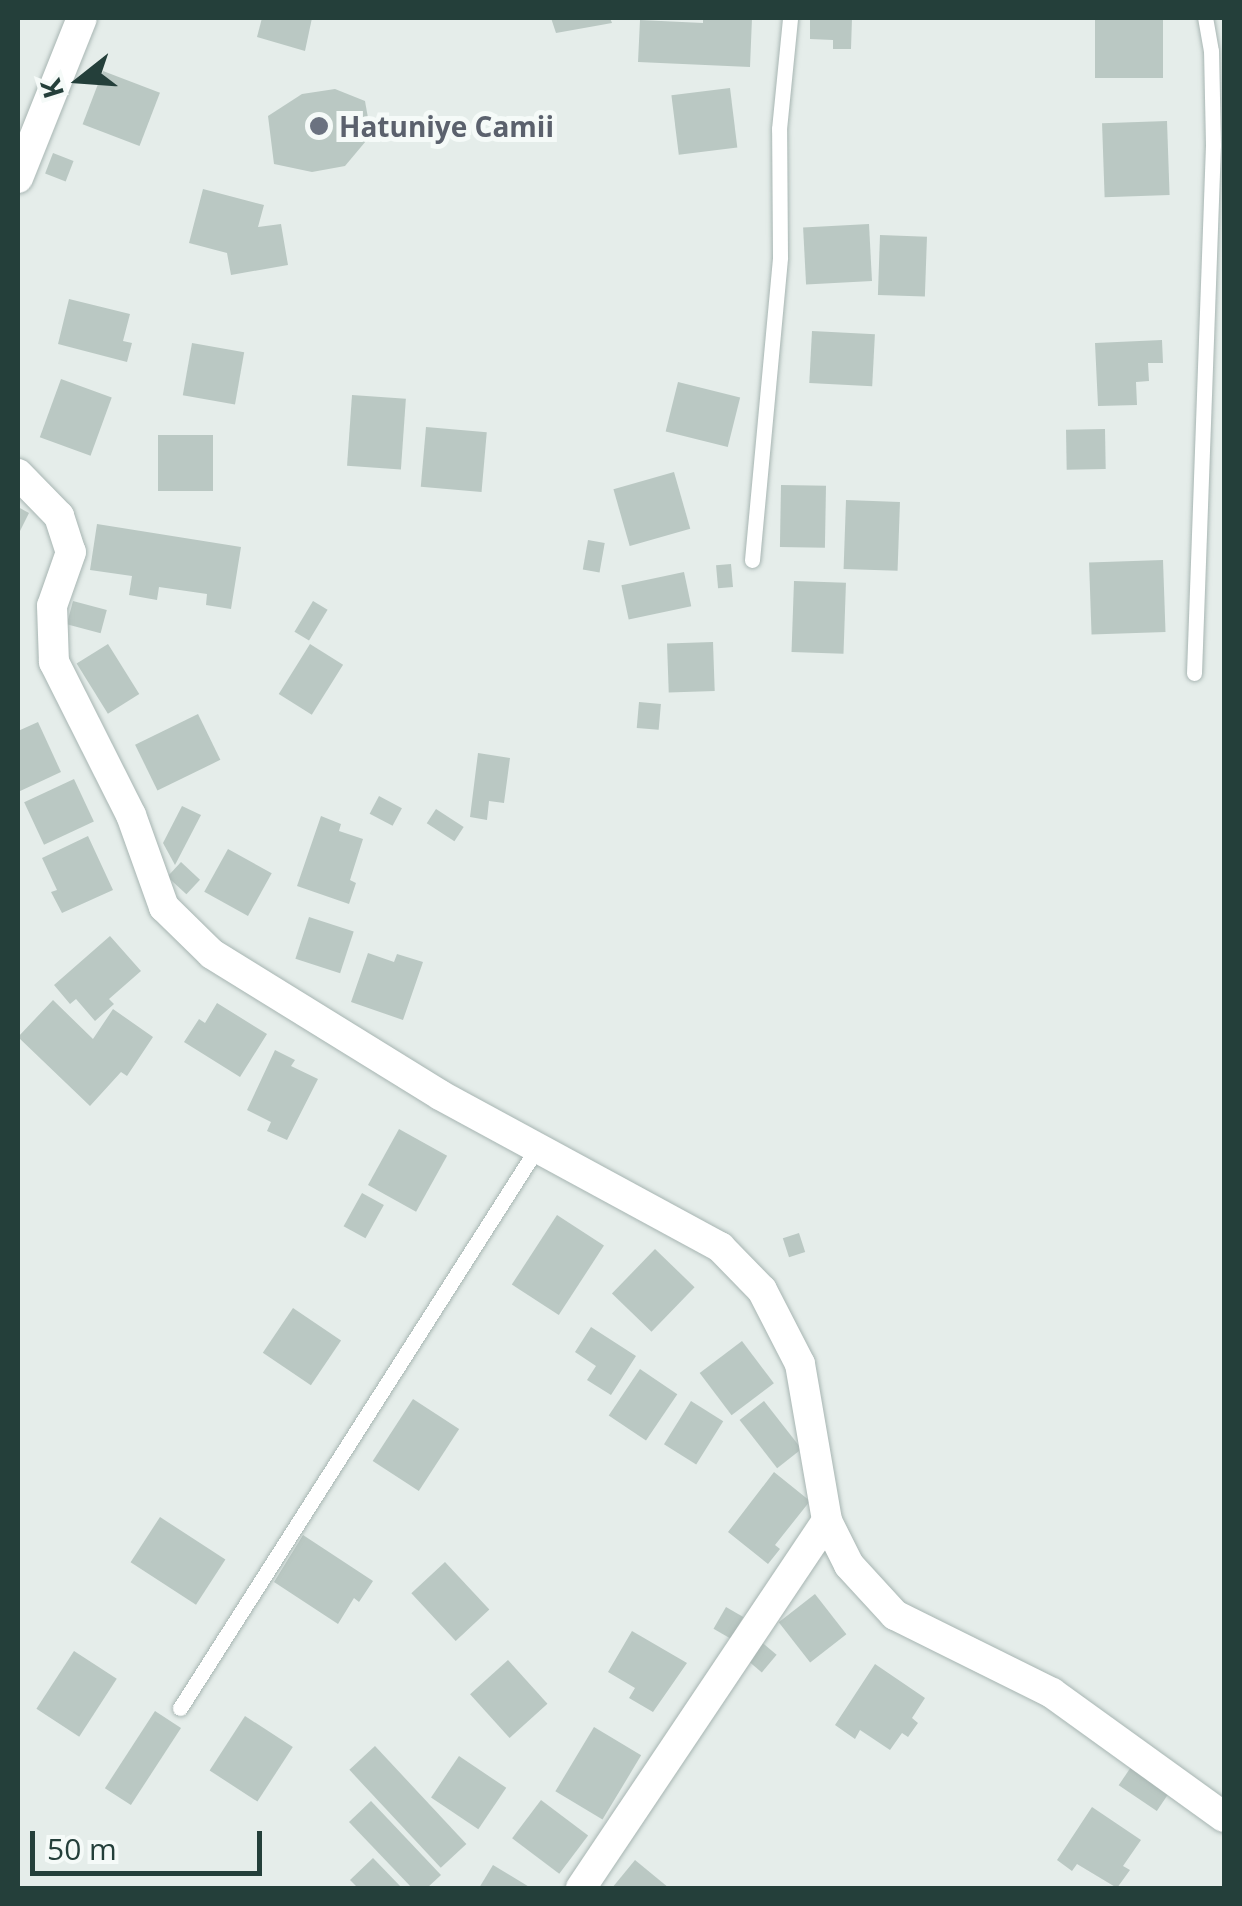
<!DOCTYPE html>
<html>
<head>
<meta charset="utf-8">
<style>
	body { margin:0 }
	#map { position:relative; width:1242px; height:1906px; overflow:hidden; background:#e5edea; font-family:"Open Sans",sans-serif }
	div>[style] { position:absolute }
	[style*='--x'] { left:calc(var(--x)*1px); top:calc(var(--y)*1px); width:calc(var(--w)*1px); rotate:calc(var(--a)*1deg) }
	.building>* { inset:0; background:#bac8c3; transform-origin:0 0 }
	.roads { filter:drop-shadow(0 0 2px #a7b5b2) drop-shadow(0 0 2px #a7b5b2) }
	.lane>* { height:15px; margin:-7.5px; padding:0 7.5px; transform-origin:7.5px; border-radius:7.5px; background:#fff }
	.street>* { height:30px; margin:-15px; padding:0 15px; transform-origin:15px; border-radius:15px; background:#fff }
	.secondary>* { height:30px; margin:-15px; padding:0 15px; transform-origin:15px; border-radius:15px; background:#fff }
	.dots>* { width:28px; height:28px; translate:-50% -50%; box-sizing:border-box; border:5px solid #f5faf8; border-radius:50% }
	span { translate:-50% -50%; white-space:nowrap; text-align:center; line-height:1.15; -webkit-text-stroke:10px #f5faf8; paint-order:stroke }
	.worship-label { font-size:28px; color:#5b616d; font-weight:700 }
	.left { translate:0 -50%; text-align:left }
	.frame { position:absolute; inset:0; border:20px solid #243f3a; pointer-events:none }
	.north { position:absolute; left:30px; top:30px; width:100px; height:100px; -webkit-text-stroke:8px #f5faf8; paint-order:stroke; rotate:253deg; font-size:28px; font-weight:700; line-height:40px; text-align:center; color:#243f3a }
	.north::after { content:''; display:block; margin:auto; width:35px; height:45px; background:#243f3a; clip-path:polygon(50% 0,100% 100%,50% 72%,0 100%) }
	.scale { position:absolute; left:30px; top:1831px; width:232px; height:45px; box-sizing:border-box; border:5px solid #243f3a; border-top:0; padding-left:12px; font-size:30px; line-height:35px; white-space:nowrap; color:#243f3a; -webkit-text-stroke:8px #f5faf8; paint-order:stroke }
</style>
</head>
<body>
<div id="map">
	<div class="building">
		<i style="clip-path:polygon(262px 18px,312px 18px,305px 51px,257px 37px)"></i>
		<i style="clip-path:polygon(551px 18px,610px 18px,612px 23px,556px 33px)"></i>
		<i style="clip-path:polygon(703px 18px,752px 18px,750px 67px,638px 62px,640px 20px,703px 23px)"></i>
		<i style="clip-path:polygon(810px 18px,852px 18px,851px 49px,833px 49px,833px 40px,810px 39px)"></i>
		<i style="left:1095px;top:18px;width:68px;height:60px"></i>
		<i style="left:103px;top:71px;width:61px;height:57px;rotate:21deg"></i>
		<i style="left:730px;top:88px;width:60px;height:59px;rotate:83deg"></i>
		<i style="clip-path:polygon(335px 89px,365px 101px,371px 135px,345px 166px,312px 172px,274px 164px,268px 116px,302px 94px)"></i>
		<i style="left:1167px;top:121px;width:74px;height:65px;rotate:88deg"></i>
		<i style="left:53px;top:153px;width:22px;height:22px;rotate:21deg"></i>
		<i style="clip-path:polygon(203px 189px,264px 205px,258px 227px,281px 224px,288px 265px,231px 275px,227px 253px,189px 243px)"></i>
		<i style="left:869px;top:224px;width:57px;height:66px;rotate:87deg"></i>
		<i style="left:880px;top:235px;width:47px;height:60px;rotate:2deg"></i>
		<i style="clip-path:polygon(69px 299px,130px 314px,123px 341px,132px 343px,127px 362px,58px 344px)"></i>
		<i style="left:812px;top:331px;width:63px;height:52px;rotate:3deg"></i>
		<i style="clip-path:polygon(1162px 340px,1163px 363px,1148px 363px,1149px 381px,1136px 382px,1137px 405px,1098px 406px,1095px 343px)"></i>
		<i style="left:192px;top:343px;width:53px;height:53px;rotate:10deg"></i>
		<i style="left:61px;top:379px;width:54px;height:62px;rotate:20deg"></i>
		<i style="left:678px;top:382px;width:64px;height:51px;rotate:14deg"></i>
		<i style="left:352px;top:395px;width:54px;height:71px;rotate:4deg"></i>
		<i style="left:426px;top:427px;width:61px;height:60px;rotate:5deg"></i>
		<i style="left:1105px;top:429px;width:40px;height:39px;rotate:89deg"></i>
		<i style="left:158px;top:435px;width:55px;height:56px"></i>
		<i style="left:674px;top:472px;width:59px;height:63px;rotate:74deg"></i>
		<i style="left:781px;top:485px;width:45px;height:62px;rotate:1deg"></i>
		<i style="left:846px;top:500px;width:54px;height:69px;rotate:2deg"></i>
		<i style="clip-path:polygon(18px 507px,29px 513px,18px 535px)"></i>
		<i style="clip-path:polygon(97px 524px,241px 547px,231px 609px,206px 605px,207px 594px,159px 587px,157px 600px,129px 595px,132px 576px,90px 570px)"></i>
		<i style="left:588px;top:540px;width:17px;height:30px;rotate:10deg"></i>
		<i style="left:1163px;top:560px;width:72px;height:74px;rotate:88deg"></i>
		<i style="left:731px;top:564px;width:23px;height:15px;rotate:85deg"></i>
		<i style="left:684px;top:572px;width:35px;height:64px;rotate:78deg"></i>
		<i style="left:794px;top:581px;width:52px;height:71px;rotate:2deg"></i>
		<i style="left:73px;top:601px;width:35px;height:24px;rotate:15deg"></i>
		<i style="left:313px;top:601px;width:17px;height:36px;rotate:31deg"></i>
		<i style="left:713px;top:642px;width:49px;height:46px;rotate:88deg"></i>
		<i style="left:108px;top:644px;width:59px;height:37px;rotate:58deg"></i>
		<i style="left:310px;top:644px;width:39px;height:59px;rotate:32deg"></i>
		<i style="left:639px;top:702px;width:22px;height:26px;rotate:5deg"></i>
		<i style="left:198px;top:714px;width:51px;height:70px;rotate:64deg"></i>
		<i style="clip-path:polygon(38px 722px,61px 772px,18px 792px,18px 731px)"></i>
		<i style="clip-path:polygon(478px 753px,510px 758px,504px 803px,489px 801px,487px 820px,470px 817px)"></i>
		<i style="left:74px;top:779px;width:47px;height:55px;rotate:65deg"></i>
		<i style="left:379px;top:796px;width:26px;height:20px;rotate:28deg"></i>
		<i style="clip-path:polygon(182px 806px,201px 815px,175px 865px,163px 843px)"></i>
		<i style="left:436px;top:809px;width:33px;height:17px;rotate:33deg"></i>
		<i style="clip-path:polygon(321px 816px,341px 824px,339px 831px,363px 839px,350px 880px,356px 883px,349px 904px,297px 886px)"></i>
		<i style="clip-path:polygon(88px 836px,113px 890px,62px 913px,51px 892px,57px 890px,42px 858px)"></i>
		<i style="left:228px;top:849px;width:50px;height:49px;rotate:29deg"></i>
		<i style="left:181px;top:862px;width:26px;height:20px;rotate:43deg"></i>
		<i style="left:309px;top:917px;width:47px;height:44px;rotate:18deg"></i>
		<i style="clip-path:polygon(110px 936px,141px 971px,109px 999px,114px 1004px,95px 1021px,76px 999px,70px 1004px,54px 985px)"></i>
		<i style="clip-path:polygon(368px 953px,394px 962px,397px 954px,423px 962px,403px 1020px,351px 1002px)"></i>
		<i style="clip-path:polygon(53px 1000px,93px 1039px,113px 1009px,153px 1037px,127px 1076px,121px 1072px,90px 1106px,18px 1037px)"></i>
		<i style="clip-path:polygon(217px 1003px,267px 1034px,240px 1077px,184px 1042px,199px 1019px,205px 1023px)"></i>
		<i style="clip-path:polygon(275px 1050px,295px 1060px,291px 1066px,318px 1079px,287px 1140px,267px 1131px,271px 1122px,247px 1110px)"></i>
		<i style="left:399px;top:1129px;width:55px;height:64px;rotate:29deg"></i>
		<i style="left:362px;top:1193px;width:25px;height:38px;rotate:29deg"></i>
		<i style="left:557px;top:1215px;width:56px;height:83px;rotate:33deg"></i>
		<i style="left:799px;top:1233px;width:20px;height:17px;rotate:72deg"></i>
		<i style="left:655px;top:1249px;width:55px;height:62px;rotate:44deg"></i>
		<i style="left:293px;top:1308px;width:58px;height:54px;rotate:34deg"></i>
		<i style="clip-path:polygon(591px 1327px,636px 1356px,611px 1395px,587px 1380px,596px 1366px,575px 1352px)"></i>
		<i style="left:742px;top:1341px;width:53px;height:53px;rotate:53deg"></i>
		<i style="left:640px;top:1369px;width:45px;height:56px;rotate:34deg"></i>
		<i style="left:413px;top:1399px;width:55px;height:74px;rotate:33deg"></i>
		<i style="left:691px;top:1401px;width:38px;height:51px;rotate:32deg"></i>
		<i style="left:764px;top:1401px;width:61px;height:31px;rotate:52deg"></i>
		<i style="clip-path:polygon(774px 1472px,810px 1501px,775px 1545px,780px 1549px,768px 1564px,728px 1532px)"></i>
		<i style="left:160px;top:1517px;width:78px;height:54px;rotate:33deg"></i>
		<i style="clip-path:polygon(303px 1535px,373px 1581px,359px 1602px,354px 1598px,338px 1624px,274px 1582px)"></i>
		<i style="left:445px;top:1562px;width:65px;height:46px;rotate:47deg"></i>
		<i style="left:815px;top:1594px;width:51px;height:46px;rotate:52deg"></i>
		<i style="left:726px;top:1607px;width:20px;height:25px;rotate:30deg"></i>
		<i style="clip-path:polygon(632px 1631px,687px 1663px,653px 1712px,629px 1698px,635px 1688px,608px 1672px)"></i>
		<i style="left:759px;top:1640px;width:23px;height:23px;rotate:40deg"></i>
		<i style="left:74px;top:1651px;width:51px;height:69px;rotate:33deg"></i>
		<i style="left:508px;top:1660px;width:59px;height:51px;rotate:48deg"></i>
		<i style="clip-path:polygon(875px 1664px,925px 1698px,912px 1718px,918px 1723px,908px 1737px,902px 1733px,890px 1750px,860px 1730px,855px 1739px,835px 1725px)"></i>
		<i style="left:155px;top:1711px;width:31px;height:92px;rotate:33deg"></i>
		<i style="left:245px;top:1716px;width:57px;height:65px;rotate:33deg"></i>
		<i style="left:594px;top:1727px;width:55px;height:75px;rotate:31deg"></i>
		<i style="left:375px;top:1746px;width:134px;height:35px;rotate:47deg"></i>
		<i style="left:459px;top:1756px;width:57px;height:50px;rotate:34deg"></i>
		<i style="left:1131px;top:1767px;width:46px;height:22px;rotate:34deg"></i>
		<i style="left:541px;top:1800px;width:59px;height:48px;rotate:37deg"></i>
		<i style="clip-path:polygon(371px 1801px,441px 1875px,427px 1888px,412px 1888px,349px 1822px)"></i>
		<i style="clip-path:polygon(1092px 1807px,1141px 1840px,1123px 1866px,1130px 1870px,1117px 1888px,1077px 1864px,1072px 1871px,1057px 1860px)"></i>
		<i style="clip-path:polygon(373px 1858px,402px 1888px,358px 1888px,350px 1880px)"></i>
		<i style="clip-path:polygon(635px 1860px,669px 1888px,612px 1888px)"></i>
		<i style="clip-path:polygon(493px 1865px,531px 1888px,479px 1888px)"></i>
	</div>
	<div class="roads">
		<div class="lane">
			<i style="--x:752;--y:560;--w:304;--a:-84.7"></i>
			<i style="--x:780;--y:257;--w:128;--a:-90.4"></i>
			<i style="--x:779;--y:129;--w:112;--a:-84.3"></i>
			<i style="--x:1194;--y:673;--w:528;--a:-87.94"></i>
			<i style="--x:1213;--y:145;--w:94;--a:-91.2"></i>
			<i style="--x:1211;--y:51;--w:34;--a:-100"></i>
			<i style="--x:180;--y:1708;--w:664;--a:-57.48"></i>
		</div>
		<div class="street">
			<i style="--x:18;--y:474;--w:59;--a:45.7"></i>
			<i style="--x:59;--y:516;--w:38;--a:72"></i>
			<i style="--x:71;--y:552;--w:57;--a:109.4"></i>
			<i style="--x:52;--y:606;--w:56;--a:88"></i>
			<i style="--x:54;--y:662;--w:171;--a:63.3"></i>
			<i style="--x:131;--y:815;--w:98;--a:70.3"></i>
			<i style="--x:164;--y:907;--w:67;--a:44.4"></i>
			<i style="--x:212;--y:954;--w:268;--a:31.7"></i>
			<i style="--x:440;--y:1095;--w:319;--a:28.5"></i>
			<i style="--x:720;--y:1247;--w:60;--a:45.7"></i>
			<i style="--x:762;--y:1290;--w:83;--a:62.8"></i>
			<i style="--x:800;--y:1364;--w:159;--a:80.2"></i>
			<i style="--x:827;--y:1521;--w:49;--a:63.4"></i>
			<i style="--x:849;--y:1565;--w:68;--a:47.4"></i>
			<i style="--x:895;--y:1615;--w:175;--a:26.4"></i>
			<i style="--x:1052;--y:1693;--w:212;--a:35.8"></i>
			<i style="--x:581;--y:1888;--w:442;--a:-56.2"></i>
		</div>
		<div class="secondary">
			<i style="--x:18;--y:178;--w:172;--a:-68.2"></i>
		</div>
	</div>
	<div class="dots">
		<i style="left:319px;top:126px;background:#6b7280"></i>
	</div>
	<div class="worship-label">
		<span class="left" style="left:339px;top:126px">Hatuniye Camii</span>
	</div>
	<div class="frame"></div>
	<div class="north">K</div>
	<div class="scale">50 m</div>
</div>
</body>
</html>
